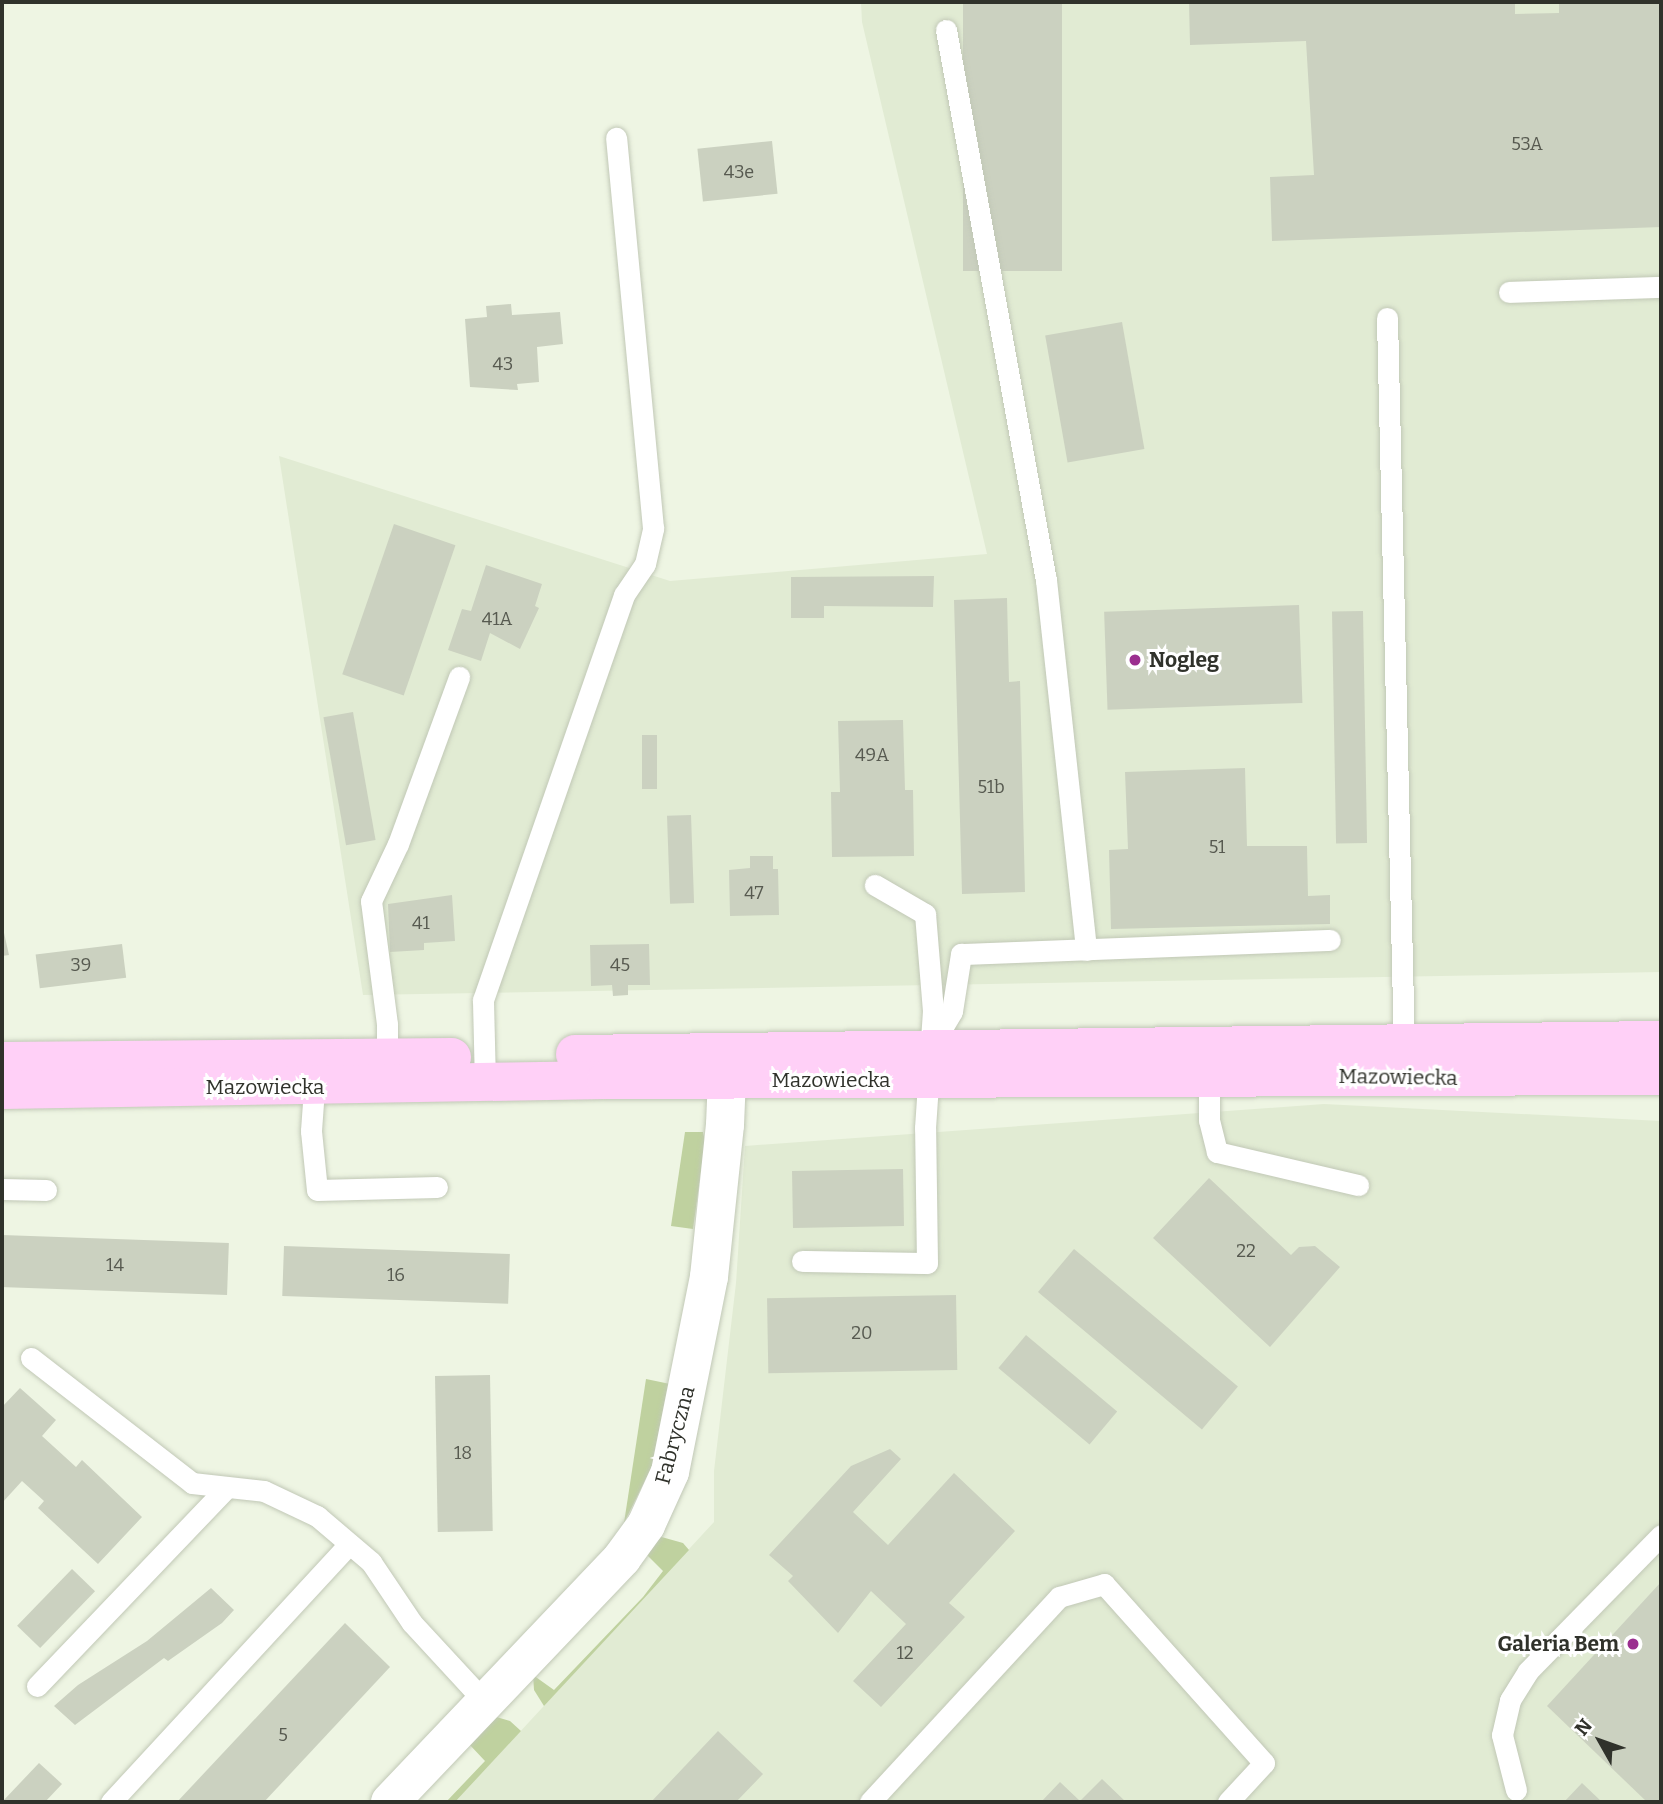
<!DOCTYPE html>
<html>
<head>
<meta charset="utf-8">
<style>
	body { margin:0 }
	#map { position:relative; width:1663px; height:1804px; overflow:hidden; background:#eef5e3; font-family:Bitter,serif }
	div>[style] { position:absolute }
	[style*='--x'] { left:calc(var(--x)*1px); top:calc(var(--y)*1px); width:calc(var(--w)*1px); rotate:calc(var(--a)*1deg) }
	.built>* { inset:0; background:#e1ebd3 }
	.green>* { inset:0; background:#bfd19f }
	.building>* { inset:0; background:#cbd1c0; transform-origin:0 0 }
	.roads { filter:drop-shadow(0 0 2px #c1c8b6) drop-shadow(0 0 2px #c1c8b6) }
	.service>* { height:21px; margin:-10.5px; padding:0 10.5px; transform-origin:10.5px; border-radius:10.5px; background:#fff }
	.minor>* { height:38px; margin:-19px; padding:0 19px; transform-origin:19px; border-radius:19px; background:#fff }
	.primary>* { height:38px; margin:-19px; padding:0 19px; transform-origin:19px; border-radius:19px; background:#ffd0f7 }
	.dots>* { width:19px; height:19px; translate:-50% -50%; box-sizing:border-box; border:4px solid #fff; border-radius:50% }
	span { translate:-50% -50%; white-space:nowrap; text-align:center; line-height:1.15; -webkit-text-stroke:6px #fff; paint-order:stroke }
	.number-label { font-size:18px; color:#575a50 }
	.number-label span { -webkit-text-stroke-width:0 }
	.poi-label { font-size:21px; color:#30322b; font-weight:700 }
	.left { translate:0 -50%; text-align:left }
	.right { translate:-100% -50%; text-align:right }
	.street-label { font-size:21px; color:#30322b }
	.frame { position:absolute; inset:0; border:4px solid #30322b; pointer-events:none }
	.north { position:absolute; left:1565px; top:1706px; width:70px; height:70px; -webkit-text-stroke:5px #fff; paint-order:stroke; rotate:310deg; font-size:19px; font-weight:700; line-height:28px; text-align:center; color:#30322b }
	.north::after { content:''; display:block; margin:auto; width:24px; height:32px; background:#30322b; clip-path:polygon(50% 0,100% 100%,50% 72%,0 100%) }
</style>
</head>
<body>
<div id="map">
	<div class="built">
		<i style="clip-path:polygon(861px 2px,1661px 2px,1661px 972px,363px 995px,279px 456px,670px 581px,987px 554px,862px 22px)"></i>
		<i style="clip-path:polygon(1324px 1104px,1661px 1121px,1661px 1802px,455px 1802px,714px 1522px,714px 1471px,736px 1283px,745px 1146px)"></i>
	</div>
	<div class="green">
		<i style="clip-path:polygon(685px 1132px,703px 1132px,705px 1142px,693px 1229px,671px 1226px)"></i>
		<i style="clip-path:polygon(646px 1379px,670px 1384px,654px 1462px,624px 1523px)"></i>
		<i style="clip-path:polygon(658px 1536px,683px 1543px,689px 1550px,544px 1706px,534px 1690px,533px 1675px,554px 1690px,643px 1597px,663px 1571px,645px 1553px)"></i>
		<i style="clip-path:polygon(493px 1716px,510px 1721px,521px 1731px,455px 1802px,446px 1802px,485px 1761px,469px 1744px)"></i>
	</div>
	<div class="building">
		<i style="left:963px;top:2px;width:99px;height:269px"></i>
		<i style="clip-path:polygon(1189px 2px,1515px 2px,1515px 14px,1559px 13px,1559px 2px,1661px 2px,1661px 227px,1272px 241px,1270px 177px,1314px 175px,1306px 41px,1190px 45px)"></i>
		<i style="left:772px;top:141px;width:53px;height:75px;rotate:84deg"></i>
		<i style="clip-path:polygon(511px 304px,512px 315px,560px 312px,563px 344px,537px 347px,539px 382px,517px 384px,518px 390px,470px 387px,465px 319px,487px 317px,486px 306px)"></i>
		<i style="left:1122px;top:322px;width:129px;height:78px;rotate:80deg"></i>
		<i style="left:394px;top:524px;width:65px;height:159px;rotate:19deg"></i>
		<i style="clip-path:polygon(486px 565px,542px 584px,535px 606px,539px 608px,520px 649px,490px 633px,481px 661px,448px 650px,462px 609px,471px 611px)"></i>
		<i style="clip-path:polygon(934px 576px,933px 607px,824px 606px,824px 618px,791px 618px,791px 577px)"></i>
		<i style="clip-path:polygon(1007px 598px,1009px 682px,1020px 681px,1025px 892px,962px 894px,954px 600px)"></i>
		<i style="left:1299px;top:605px;width:98px;height:195px;rotate:88deg"></i>
		<i style="left:1363px;top:611px;width:232px;height:31px;rotate:89deg"></i>
		<i style="left:353px;top:712px;width:130px;height:30px;rotate:80deg"></i>
		<i style="clip-path:polygon(903px 720px,905px 790px,913px 790px,914px 856px,832px 857px,831px 792px,840px 792px,838px 721px)"></i>
		<i style="left:642px;top:735px;width:15px;height:54px"></i>
		<i style="clip-path:polygon(1245px 768px,1247px 846px,1307px 846px,1308px 896px,1330px 895px,1330px 924px,1111px 929px,1109px 850px,1128px 849px,1125px 772px)"></i>
		<i style="left:691px;top:815px;width:88px;height:24px;rotate:88deg"></i>
		<i style="clip-path:polygon(750px 856px,773px 856px,773px 869px,778px 869px,779px 915px,730px 916px,729px 870px,750px 868px)"></i>
		<i style="clip-path:polygon(452px 895px,455px 941px,424px 943px,424px 950px,390px 952px,388px 904px)"></i>
		<i style="clip-path:polygon(2px 924px,9px 955px,2px 956px)"></i>
		<i style="left:122px;top:944px;width:34px;height:87px;rotate:83deg"></i>
		<i style="clip-path:polygon(649px 944px,650px 985px,628px 985px,628px 995px,613px 996px,612px 985px,591px 986px,590px 945px)"></i>
		<i style="left:903px;top:1169px;width:57px;height:111px;rotate:89deg"></i>
		<i style="clip-path:polygon(1209px 1178px,1291px 1255px,1299px 1247px,1315px 1246px,1340px 1267px,1270px 1347px,1153px 1238px)"></i>
		<i style="left:2px;top:1235px;width:227px;height:52px;rotate:2deg"></i>
		<i style="left:284px;top:1246px;width:226px;height:50px;rotate:2deg"></i>
		<i style="left:1074px;top:1249px;width:214px;height:56px;rotate:40deg"></i>
		<i style="left:956px;top:1295px;width:75px;height:189px;rotate:89deg"></i>
		<i style="left:1026px;top:1335px;width:119px;height:43px;rotate:40deg"></i>
		<i style="left:490px;top:1375px;width:156px;height:55px;rotate:89deg"></i>
		<i style="clip-path:polygon(20px 1388px,56px 1420px,42px 1436px,76px 1467px,82px 1460px,142px 1517px,98px 1564px,38px 1508px,44px 1501px,22px 1481px,2px 1503px,2px 1407px)"></i>
		<i style="clip-path:polygon(890px 1449px,901px 1459px,853px 1512px,888px 1545px,954px 1473px,1015px 1531px,949px 1603px,965px 1617px,881px 1707px,853px 1681px,906px 1624px,871px 1591px,838px 1633px,788px 1581px,793px 1576px,769px 1555px,851px 1466px)"></i>
		<i style="left:72px;top:1569px;width:32px;height:79px;rotate:44deg"></i>
		<i style="clip-path:polygon(1661px 1582px,1661px 1802px,1647px 1802px,1547px 1706px)"></i>
		<i style="clip-path:polygon(211px 1588px,234px 1610px,222px 1623px,168px 1661px,164px 1658px,75px 1725px,54px 1706px,78px 1685px,147px 1641px)"></i>
		<i style="clip-path:polygon(345px 1623px,390px 1667px,264px 1802px,177px 1802px)"></i>
		<i style="clip-path:polygon(718px 1731px,763px 1774px,736px 1802px,651px 1802px)"></i>
		<i style="clip-path:polygon(39px 1763px,62px 1784px,45px 1802px,2px 1802px)"></i>
		<i style="clip-path:polygon(1102px 1779px,1126px 1802px,1041px 1802px,1060px 1782px,1080px 1801px)"></i>
		<i style="clip-path:polygon(1582px 1783px,1602px 1802px,1564px 1802px)"></i>
	</div>
	<div class="roads">
		<div class="service">
			<i style="--x:946;--y:30;--w:559;--a:79.7"></i>
			<i style="--x:1046;--y:580;--w:372;--a:83.8"></i>
			<i style="--x:1509;--y:292;--w:152;--a:-1.9"></i>
			<i style="--x:1387;--y:318;--w:733;--a:88.67"></i>
			<i style="--x:933;--y:1043;--w:37;--a:-59"></i>
			<i style="--x:952;--y:1011;--w:58;--a:-81"></i>
			<i style="--x:961;--y:954;--w:369;--a:-2.2"></i>
			<i style="--x:387;--y:1066;--w:42;--a:-90"></i>
			<i style="--x:387;--y:1024;--w:124;--a:-97.4"></i>
			<i style="--x:371;--y:901;--w:63;--a:-64.7"></i>
			<i style="--x:398;--y:844;--w:178;--a:-69.9"></i>
			<i style="--x:1209;--y:1070;--w:50;--a:90"></i>
			<i style="--x:1209;--y:1120;--w:33;--a:76"></i>
			<i style="--x:1217;--y:1152;--w:145;--a:13.2"></i>
			<i style="--x:315;--y:1075;--w:56;--a:94.1"></i>
			<i style="--x:311;--y:1131;--w:59;--a:84.2"></i>
			<i style="--x:317;--y:1190;--w:120;--a:-1.4"></i>
			<i style="--x:485;--y:1083;--w:83;--a:-91.4"></i>
			<i style="--x:483;--y:1000;--w:429;--a:-70.8"></i>
			<i style="--x:624;--y:595;--w:37;--a:-56"></i>
			<i style="--x:645;--y:564;--w:37;--a:-77"></i>
			<i style="--x:653;--y:528;--w:392;--a:-95.4"></i>
			<i style="--x:2;--y:1189;--w:44;--a:1.3"></i>
			<i style="--x:802;--y:1261;--w:125;--a:0.9"></i>
			<i style="--x:927;--y:1263;--w:135;--a:-90.8"></i>
			<i style="--x:925;--y:1128;--w:117;--a:-86.1"></i>
			<i style="--x:933;--y:1011;--w:97;--a:-94.7"></i>
			<i style="--x:925;--y:914;--w:58;--a:-149.9"></i>
			<i style="--x:31;--y:1358;--w:204;--a:37.8"></i>
			<i style="--x:192;--y:1483;--w:72;--a:6.3"></i>
			<i style="--x:264;--y:1491;--w:59;--a:25.3"></i>
			<i style="--x:317;--y:1516;--w:71;--a:40.4"></i>
			<i style="--x:371;--y:1562;--w:73;--a:56.1"></i>
			<i style="--x:412;--y:1623;--w:106;--a:47.3"></i>
			<i style="--x:37;--y:1686;--w:275;--a:-46.3"></i>
			<i style="--x:1516;--y:1790;--w:57;--a:-104.3"></i>
			<i style="--x:1502;--y:1735;--w:36;--a:-77"></i>
			<i style="--x:1510;--y:1700;--w:34;--a:-58"></i>
			<i style="--x:1528;--y:1671;--w:190;--a:-45.6"></i>
			<i style="--x:111;--y:1802;--w:351;--a:-47.3"></i>
			<i style="--x:870;--y:1802;--w:279;--a:-47.3"></i>
			<i style="--x:1059;--y:1597;--w:47;--a:-16.1"></i>
			<i style="--x:1104;--y:1584;--w:240;--a:48.2"></i>
			<i style="--x:1264;--y:1763;--w:53;--a:132.7"></i>
		</div>
		<div class="minor">
			<i style="--x:390;--y:1802;--w:337;--a:-46.4"></i>
			<i style="--x:622;--y:1558;--w:41;--a:-54"></i>
			<i style="--x:646;--y:1525;--w:58;--a:-65.6"></i>
			<i style="--x:670;--y:1472;--w:199;--a:-78.7"></i>
			<i style="--x:709;--y:1277;--w:153;--a:-84"></i>
			<i style="--x:725;--y:1125;--w:73;--a:-87.6"></i>
		</div>
		<div class="primary">
			<i style="--x:575;--y:1054;--w:1086;--a:-0.74"></i>
			<i style="--x:2;--y:1061;--w:450;--a:-0.5"></i>
			<i style="--x:2;--y:1090;--w:604;--a:-0.95"></i>
			<i style="--x:606;--y:1080;--w:1055;--a:-0.22"></i>
		</div>
	</div>
	<div class="dots">
		<i style="left:1135px;top:660px;background:#9b2e8f"></i>
		<i style="left:1633px;top:1644px;background:#9b2e8f"></i>
	</div>
	<div class="number-label">
		<span style="left:1527px;top:144px">53A</span>
		<span style="left:739px;top:172px">43e</span>
		<span style="left:503px;top:364px">43</span>
		<span style="left:497px;top:619px">41A</span>
		<span style="left:872px;top:755px">49A</span>
		<span style="left:991px;top:787px">51b</span>
		<span style="left:1217px;top:847px">51</span>
		<span style="left:754px;top:893px">47</span>
		<span style="left:421px;top:923px">41</span>
		<span style="left:81px;top:965px">39</span>
		<span style="left:620px;top:965px">45</span>
		<span style="left:1246px;top:1251px">22</span>
		<span style="left:115px;top:1265px">14</span>
		<span style="left:396px;top:1275px">16</span>
		<span style="left:862px;top:1333px">20</span>
		<span style="left:463px;top:1453px">18</span>
		<span style="left:905px;top:1653px">12</span>
		<span style="left:283px;top:1735px">5</span>
	</div>
	<div class="poi-label">
		<span class="left" style="left:1149px;top:660px">Nogleg</span>
		<span class="right" style="left:1619px;top:1644px">Galeria Bem</span>
	</div>
	<div class="street-label">
		<span style="left:1398px;top:1077px;rotate:1deg">Mazowiecka</span>
		<span style="left:831px;top:1080px">Mazowiecka</span>
		<span style="left:265px;top:1087px">Mazowiecka</span>
		<span style="left:675px;top:1435px;rotate:-75deg">Fabryczna</span>
	</div>
	<div class="frame"></div>
	<div class="north">N</div>
</div>
</body>
</html>
